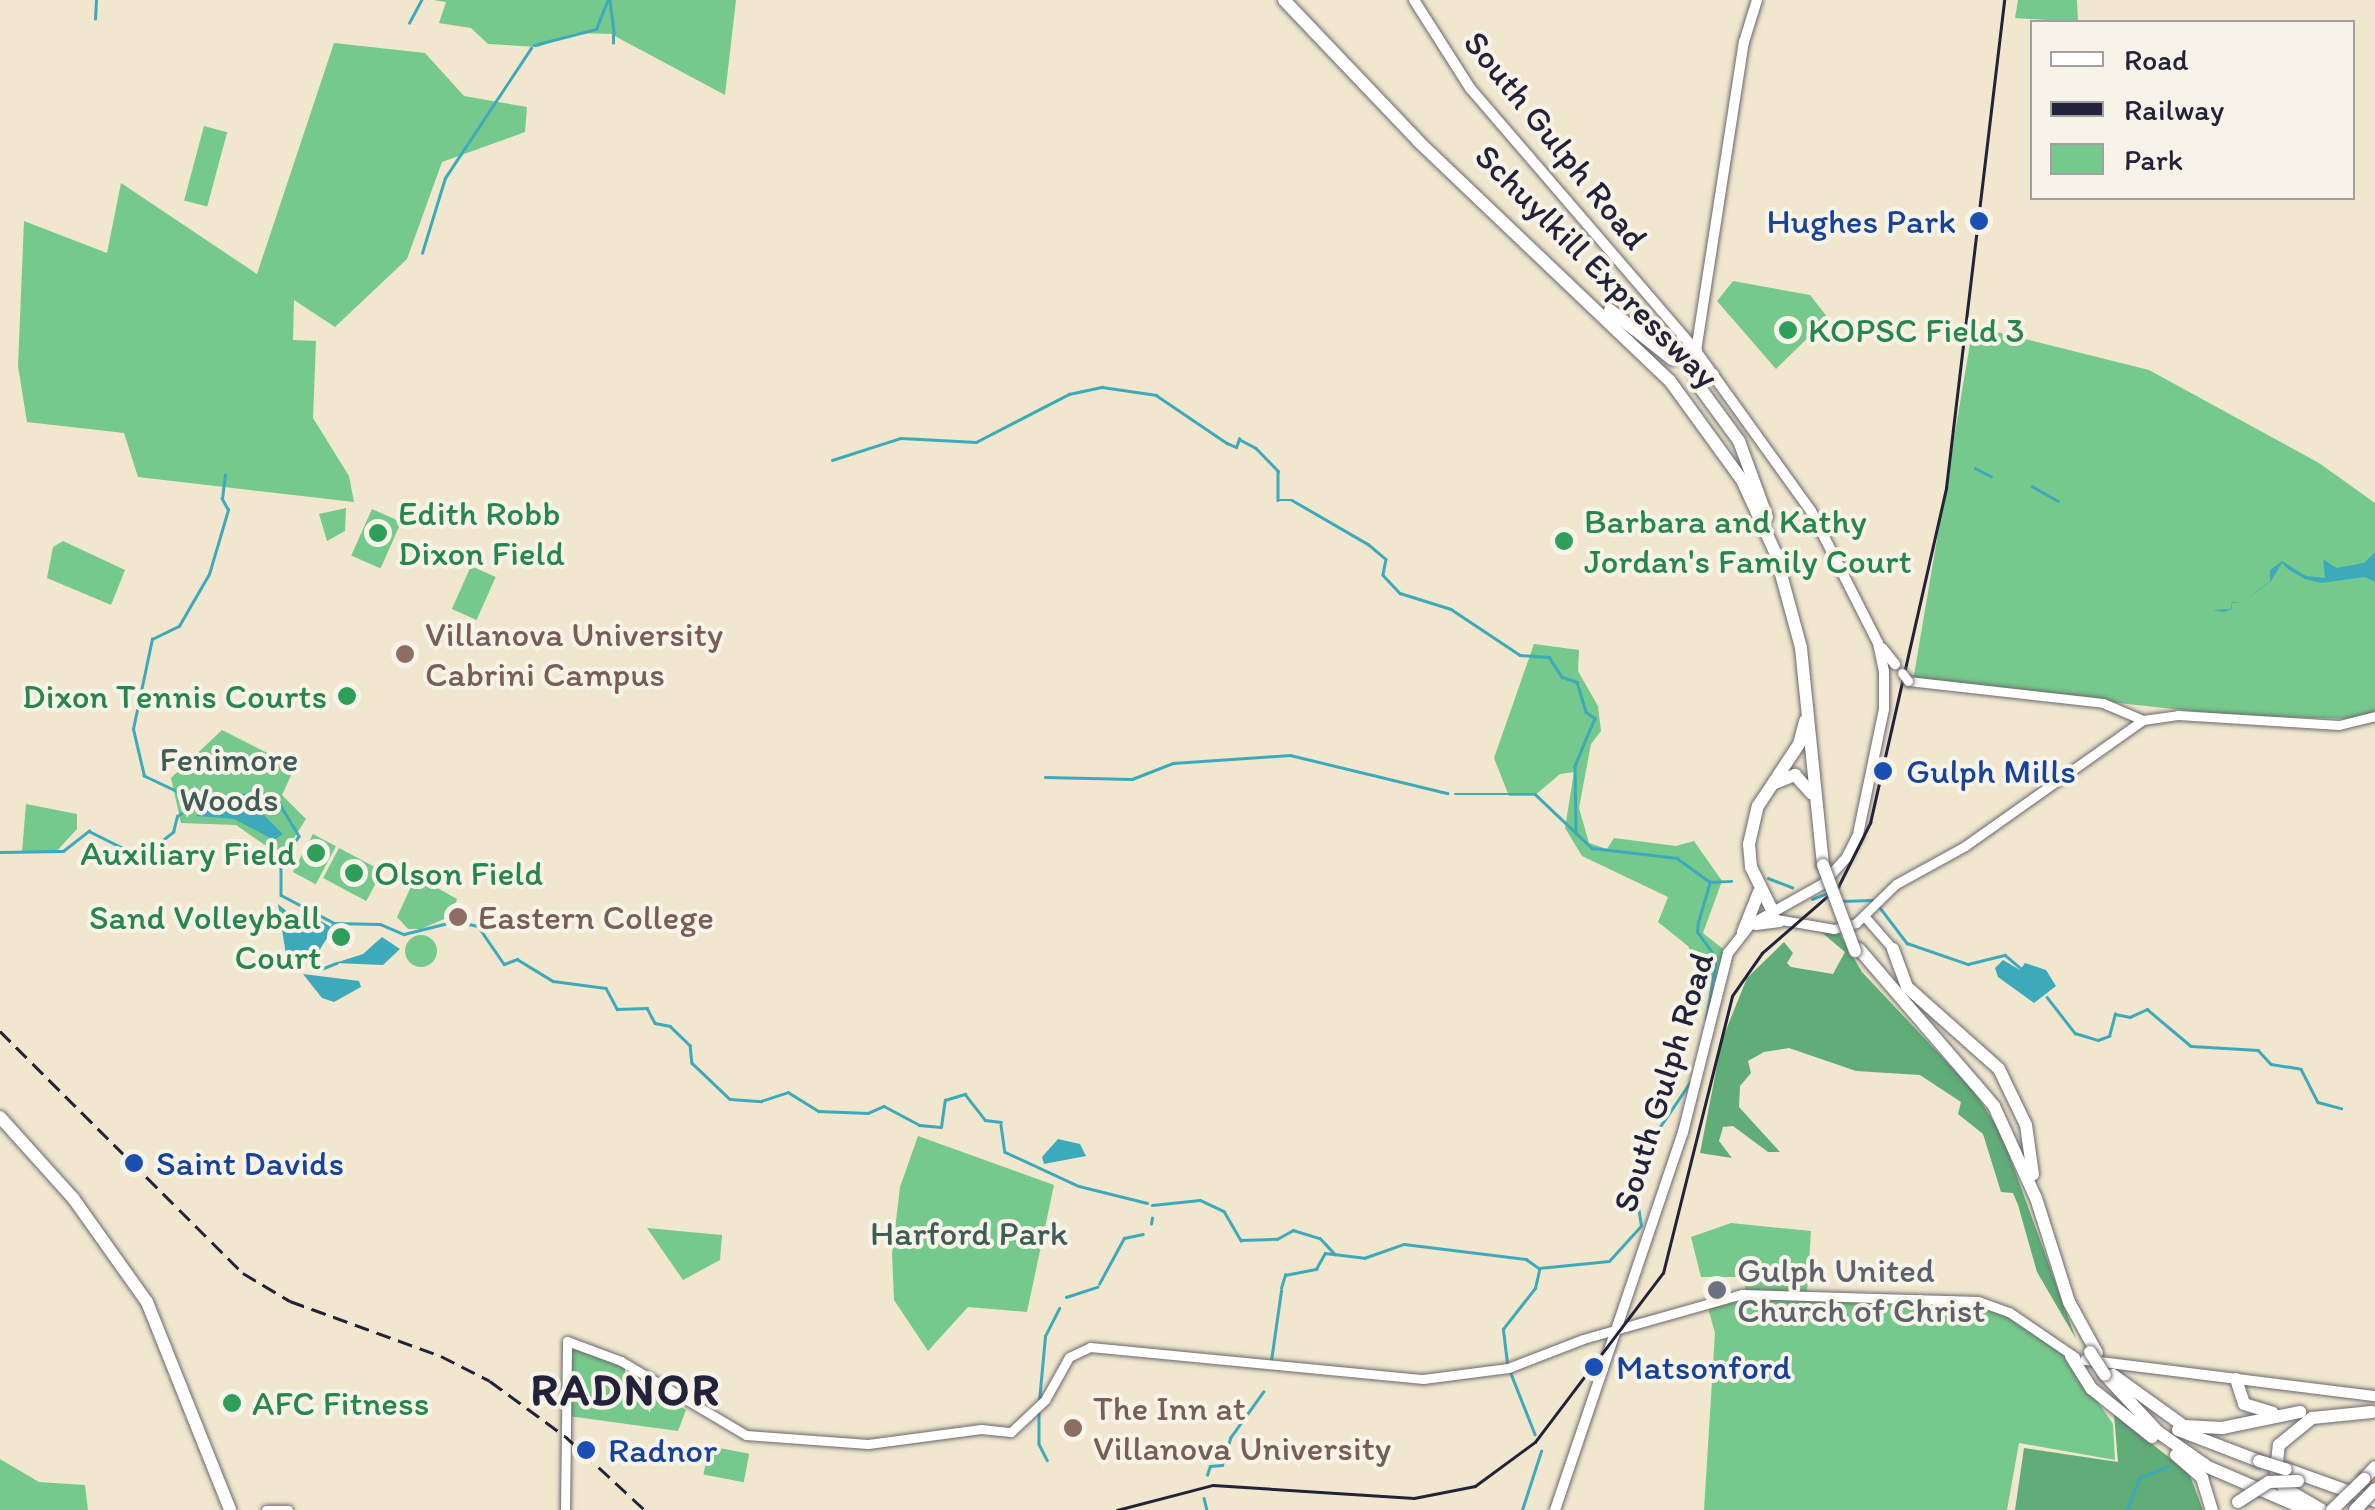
<!DOCTYPE html>
<html>
<head>
<meta charset="utf-8">
<style>
	body { margin:0 }
	#map { position:relative; width:2375px; height:1510px; overflow:hidden; background:#f0e7ce; font-family:Itim,sans-serif }
	div>[style] { position:absolute }
	[style*='--x'] { left:calc(var(--x)*1px); top:calc(var(--y)*1px); width:calc(var(--w)*1px); rotate:calc(var(--a)*1deg) }
	.green>* { inset:0; background:#76c98c; transform-origin:0 0 }
	.round { border-radius:50% }
	.forest>* { inset:0; background:#60ad78 }
	.water>* { inset:0; background:#3daabb }
	.stream>* { height:2.5px; margin:-1.25px; padding:0 1.25px; transform-origin:1.25px; border-radius:1.25px; background:#3daabb }
	.roads { filter:drop-shadow(0 0 2px #6a676e) drop-shadow(0 0 2px #6a676e) }
	.secondary>* { height:9px; margin:-4.5px; padding:0 4.5px; transform-origin:4.5px; border-radius:4.5px; background:#fff }
	.primary>* { height:10px; margin:-5px; padding:0 5px; transform-origin:5px; border-radius:5px; background:#fff }
	.highway>* { height:12px; margin:-6px; padding:0 6px; transform-origin:6px; border-radius:6px; background:#fff }
	.tram>* { height:2.5px; margin:-1.25px; padding:0 1.25px; transform-origin:1.25px; border-radius:1.25px; background:#22223b }
	.rail>* { height:2.5px; margin-top:-1.25px; transform-origin:0; background:repeating-linear-gradient(90deg,#22223b 0 15px,transparent 0 23px) }
	.bridges { filter:drop-shadow(0 0 2px #6a676e) drop-shadow(0 0 2px #6a676e) }
	.secondary-bridge>* { height:9px; margin:-4.5px; padding:0 4.5px; transform-origin:4.5px; border-radius:4.5px; background:#fff }
	.highway-bridge>* { height:12px; margin:-6px; padding:0 6px; transform-origin:6px; border-radius:6px; background:#fff }
	.dots>* { width:28px; height:28px; translate:-50% -50%; box-sizing:border-box; border:5px solid #f7f3e8; border-radius:50% }
	span { translate:-50% -50%; white-space:nowrap; text-align:center; line-height:1.15; -webkit-text-stroke:8px #f7f3e8; paint-order:stroke }
	.street-label { font-size:35px; color:#22223b }
	.transit-label { font-size:35px; color:#164399 }
	.right { translate:-100% -50%; text-align:right }
	.left { translate:0 -50%; text-align:left }
	.leisure-label { font-size:35px; color:#27864d }
	.education-label { font-size:35px; color:#785e54 }
	.park-label { font-size:35px; color:#3f5c57 }
	.worship-label { font-size:35px; color:#5b616d }
	.district-label { font-size:45px; color:#22223b; font-weight:700; letter-spacing:2.5px }
	.legend { position:absolute; left:2030px; top:20px; width:325px; height:180px; box-sizing:border-box; background:#f7f3e8; border:2px solid #a29fa3; margin:0; padding:12px 18px; list-style:none; font-size:30px; color:#22223b }
	.legend li { display:flex; align-items:center; gap:20px; height:50px }
	.legend b { width:50px; border:2px solid #a29fa3 }
</style>
</head>
<body>
<div id="map">
	<div class="green">
		<i style="clip-path:polygon(433px 0,736px 0,725px 95px,611px 34px,576px 33px,538px 47px,488px 44px,471px 28px,439px 23px,446px 2px)"></i>
		<i style="clip-path:polygon(2018px 0,2077px 0,2078px 22px,2015px 18px)"></i>
		<i style="clip-path:polygon(334px 43px,425px 53px,464px 96px,527px 107px,525px 132px,442px 162px,407px 259px,335px 327px,294px 300px,293px 340px,316px 341px,313px 418px,349px 476px,354px 502px,138px 477px,124px 433px,27px 422px,18px 366px,24px 221px,107px 253px,121px 183px,257px 274px)"></i>
		<i style="left:204px;top:126px;width:24px;height:77px;rotate:15deg"></i>
		<i style="clip-path:polygon(1733px 281px,1810px 295px,1828px 318px,1776px 369px,1717px 301px)"></i>
		<i style="clip-path:polygon(1973px 326px,2149px 370px,2319px 463px,2375px 503px,2375px 711px,2358px 719px,2239px 716px,1913px 681px)"></i>
		<i style="clip-path:polygon(346px 508px,345px 531px,327px 541px,319px 514px)"></i>
		<i style="left:372px;top:509px;width:32px;height:51px;rotate:24deg"></i>
		<i style="clip-path:polygon(63px 541px,125px 570px,111px 605px,47px 578px,53px 547px)"></i>
		<i style="left:471px;top:566px;width:27px;height:47px;rotate:24deg"></i>
		<i style="clip-path:polygon(1534px 644px,1579px 650px,1578px 671px,1598px 706px,1601px 731px,1591px 744px,1579px 808px,1589px 843px,1607px 849px,1614px 838px,1676px 846px,1694px 841px,1722px 881px,1703px 933px,1728px 953px,1719px 983px,1702px 974px,1688px 946px,1658px 922px,1668px 897px,1582px 856px,1565px 828px,1574px 772px,1560px 774px,1534px 796px,1509px 796px,1494px 758px)"></i>
		<i style="clip-path:polygon(222px 730px,295px 767px,282px 795px,306px 819px,282px 857px,236px 825px,181px 823px,171px 778px)"></i>
		<i style="clip-path:polygon(26px 804px,77px 814px,77px 829px,55px 853px,22px 852px)"></i>
		<i style="left:313px;top:834px;width:26px;height:43px;rotate:28deg"></i>
		<i style="left:339px;top:848px;width:49px;height:34px;rotate:28deg"></i>
		<i style="clip-path:polygon(416px 876px,457px 899px,451px 916px,421px 929px,408px 929px,397px 917px)"></i>
		<i class="round" style="left:405px;top:935px;width:32px;height:32px"></i>
		<i style="clip-path:polygon(918px 1136px,1054px 1185px,1027px 1312px,968px 1307px,928px 1351px,894px 1300px,892px 1254px,900px 1187px)"></i>
		<i style="clip-path:polygon(1731px 1223px,1811px 1231px,1807px 1294px,1746px 1292px,1743px 1277px,1701px 1277px,1691px 1237px)"></i>
		<i style="clip-path:polygon(647px 1228px,722px 1235px,720px 1260px,683px 1280px)"></i>
		<i style="clip-path:polygon(1734px 1295px,1988px 1303px,2064px 1352px,2113px 1424px,2115px 1460px,2019px 1443px,2007px 1510px,1704px 1510px,1715px 1333px,1707px 1304px)"></i>
		<i style="clip-path:polygon(573px 1349px,615px 1362px,686px 1410px,678px 1431px,568px 1416px)"></i>
		<i style="left:709px;top:1446px;width:41px;height:29px;rotate:11deg"></i>
		<i style="clip-path:polygon(0 1459px,39px 1482px,85px 1485px,88px 1510px,0 1510px)"></i>
	</div>
	<div class="forest">
		<i style="clip-path:polygon(1820px 931px,1839px 933px,1862px 972px,1975px 1092px,2002px 1135px,2076px 1339px,2037px 1272px,2018px 1205px,2013px 1193px,2001px 1192px,1983px 1134px,1958px 1114px,1961px 1102px,1920px 1075px,1856px 1071px,1789px 1048px,1764px 1052px,1748px 1061px,1751px 1073px,1740px 1086px,1739px 1107px,1780px 1152px,1768px 1152px,1733px 1126px,1723px 1127px,1719px 1141px,1732px 1158px,1700px 1153px,1722px 1040px,1747px 978px,1784px 942px,1793px 953px,1787px 963px,1791px 967px,1833px 974px,1845px 952px)"></i>
		<i style="clip-path:polygon(2114px 1414px,2189px 1473px,2203px 1510px,2015px 1510px,2024px 1448px,2118px 1462px)"></i>
	</div>
	<div class="water">
		<i style="clip-path:polygon(2375px 552px,2375px 582px,2365px 577px,2321px 583px,2305px 579px,2289px 570px,2282px 563px,2271px 581px,2242px 603px,2232px 603px,2232px 609px,2223px 612px,2213px 610px,2231px 609px,2232px 602px,2242px 603px,2270px 581px,2270px 570px,2282px 561px,2306px 576px,2325px 578px,2323px 559px,2336px 568px,2364px 563px)"></i>
		<i style="clip-path:polygon(217px 801px,255px 806px,283px 834px,274px 840px,234px 819px,196px 816px)"></i>
		<i style="clip-path:polygon(278px 904px,301px 923px,307px 913px,331px 927px,320px 949px,303px 961px,286px 955px)"></i>
		<i style="clip-path:polygon(382px 937px,400px 949px,383px 965px,335px 963px,363px 954px)"></i>
		<i style="clip-path:polygon(2003px 960px,2020px 970px,2025px 963px,2046px 970px,2056px 986px,2034px 1003px,1998px 977px,1995px 968px)"></i>
		<i style="clip-path:polygon(303px 974px,359px 981px,361px 987px,334px 1002px,322px 998px)"></i>
		<i style="clip-path:polygon(1058px 1139px,1080px 1144px,1086px 1156px,1044px 1164px,1042px 1157px)"></i>
	</div>
	<div class="stream">
		<i style="--x:610;--y:0;--w:34;--a:83"></i>
		<i style="--x:95;--y:19;--w:19;--a:-87"></i>
		<i style="--x:409;--y:23;--w:26;--a:-62"></i>
		<i style="--x:613;--y:43;--w:7;--a:-90"></i>
		<i style="--x:534;--y:45;--w:64;--a:-14.5"></i>
		<i style="--x:596;--y:29;--w:31;--a:-68"></i>
		<i style="--x:422;--y:253;--w:78;--a:-73"></i>
		<i style="--x:445;--y:178;--w:156;--a:-56.5"></i>
		<i style="--x:832;--y:460;--w:72;--a:-17.7"></i>
		<i style="--x:901;--y:438;--w:75;--a:3.1"></i>
		<i style="--x:976;--y:442;--w:105;--a:-27.3"></i>
		<i style="--x:1069;--y:394;--w:34;--a:-12"></i>
		<i style="--x:1102;--y:387;--w:55;--a:8.4"></i>
		<i style="--x:1156;--y:395;--w:86;--a:34.1"></i>
		<i style="--x:1227;--y:443;--w:10;--a:24"></i>
		<i style="--x:1236;--y:447;--w:9;--a:-69"></i>
		<i style="--x:1239;--y:439;--w:19;--a:28"></i>
		<i style="--x:1256;--y:448;--w:32;--a:46"></i>
		<i style="--x:1278;--y:471;--w:29;--a:90"></i>
		<i style="--x:1278;--y:500;--w:14;--a:0"></i>
		<i style="--x:1292;--y:500;--w:88;--a:30.1"></i>
		<i style="--x:1368;--y:544;--w:23;--a:40"></i>
		<i style="--x:1386;--y:559;--w:16;--a:101"></i>
		<i style="--x:1383;--y:575;--w:25;--a:47"></i>
		<i style="--x:1400;--y:593;--w:53;--a:17.4"></i>
		<i style="--x:1451;--y:609;--w:83;--a:33.7"></i>
		<i style="--x:1520;--y:655;--w:29;--a:4"></i>
		<i style="--x:1549;--y:657;--w:24;--a:57"></i>
		<i style="--x:1562;--y:677;--w:16;--a:18"></i>
		<i style="--x:1577;--y:682;--w:31;--a:73"></i>
		<i style="--x:1586;--y:712;--w:11;--a:34"></i>
		<i style="--x:1595;--y:718;--w:52;--a:112.6"></i>
		<i style="--x:1575;--y:766;--w:66;--a:89.1"></i>
		<i style="--x:1975;--y:468;--w:18;--a:27"></i>
		<i style="--x:2032;--y:486;--w:30;--a:30"></i>
		<i style="--x:1045;--y:777;--w:87;--a:1.3"></i>
		<i style="--x:1132;--y:779;--w:44;--a:-21.3"></i>
		<i style="--x:1173;--y:763;--w:117;--a:-3.9"></i>
		<i style="--x:1290;--y:755;--w:162;--a:13.6"></i>
		<i style="--x:1455;--y:794;--w:80;--a:0"></i>
		<i style="--x:1535;--y:794;--w:79;--a:43.5"></i>
		<i style="--x:1592;--y:848;--w:86;--a:6.7"></i>
		<i style="--x:1677;--y:858;--w:39;--a:36"></i>
		<i style="--x:199;--y:802;--w:61;--a:-154.7"></i>
		<i style="--x:144;--y:776;--w:48;--a:-103.2"></i>
		<i style="--x:133;--y:729;--w:92;--a:-78.1"></i>
		<i style="--x:152;--y:639;--w:30;--a:-26"></i>
		<i style="--x:179;--y:626;--w:60;--a:-60"></i>
		<i style="--x:209;--y:574;--w:67;--a:-73.5"></i>
		<i style="--x:228;--y:510;--w:13;--a:-119"></i>
		<i style="--x:222;--y:499;--w:24;--a:-83"></i>
		<i style="--x:0;--y:852;--w:63;--a:-0.9"></i>
		<i style="--x:63;--y:851;--w:33;--a:-38"></i>
		<i style="--x:89;--y:831;--w:58;--a:26.6"></i>
		<i style="--x:141;--y:857;--w:41;--a:-38"></i>
		<i style="--x:173;--y:832;--w:16;--a:-76"></i>
		<i style="--x:177;--y:816;--w:32;--a:-32"></i>
		<i style="--x:204;--y:799;--w:57;--a:-6"></i>
		<i style="--x:261;--y:793;--w:24;--a:33"></i>
		<i style="--x:281;--y:806;--w:35;--a:59"></i>
		<i style="--x:299;--y:836;--w:35;--a:121"></i>
		<i style="--x:281;--y:866;--w:29;--a:90"></i>
		<i style="--x:281;--y:895;--w:60;--a:27.8"></i>
		<i style="--x:334;--y:923;--w:46;--a:1.2"></i>
		<i style="--x:380;--y:924;--w:26;--a:23"></i>
		<i style="--x:404;--y:934;--w:54;--a:-14"></i>
		<i style="--x:456;--y:921;--w:23;--a:13"></i>
		<i style="--x:478;--y:926;--w:46;--a:55.6"></i>
		<i style="--x:504;--y:964;--w:14;--a:-21"></i>
		<i style="--x:517;--y:959;--w:42;--a:31.4"></i>
		<i style="--x:553;--y:981;--w:53;--a:7.5"></i>
		<i style="--x:606;--y:988;--w:24;--a:62"></i>
		<i style="--x:617;--y:1009;--w:30;--a:-2"></i>
		<i style="--x:647;--y:1008;--w:17;--a:62"></i>
		<i style="--x:655;--y:1023;--w:15;--a:11"></i>
		<i style="--x:670;--y:1026;--w:28;--a:44"></i>
		<i style="--x:690;--y:1045;--w:18;--a:84"></i>
		<i style="--x:692;--y:1063;--w:52;--a:43.5"></i>
		<i style="--x:730;--y:1099;--w:31;--a:4"></i>
		<i style="--x:761;--y:1101;--w:28;--a:-18"></i>
		<i style="--x:788;--y:1092;--w:36;--a:32"></i>
		<i style="--x:818;--y:1111;--w:50;--a:2.3"></i>
		<i style="--x:868;--y:1113;--w:17;--a:-24"></i>
		<i style="--x:884;--y:1106;--w:40;--a:28"></i>
		<i style="--x:919;--y:1125;--w:22;--a:5"></i>
		<i style="--x:941;--y:1127;--w:27;--a:-82"></i>
		<i style="--x:945;--y:1100;--w:21;--a:-17"></i>
		<i style="--x:965;--y:1094;--w:33;--a:52"></i>
		<i style="--x:985;--y:1120;--w:16;--a:7"></i>
		<i style="--x:1768;--y:878;--w:26;--a:21"></i>
		<i style="--x:1812;--y:899;--w:17;--a:-21"></i>
		<i style="--x:1841;--y:901;--w:31;--a:-2"></i>
		<i style="--x:1878;--y:905;--w:48;--a:52.7"></i>
		<i style="--x:1907;--y:943;--w:65;--a:19"></i>
		<i style="--x:1968;--y:964;--w:38;--a:-14"></i>
		<i style="--x:2005;--y:955;--w:25;--a:40"></i>
		<i style="--x:334;--y:924;--w:45;--a:122.3"></i>
		<i style="--x:310;--y:962;--w:13;--a:32"></i>
		<i style="--x:321;--y:969;--w:17;--a:-21"></i>
		<i style="--x:2047;--y:997;--w:46;--a:52.1"></i>
		<i style="--x:2075;--y:1033;--w:24;--a:17"></i>
		<i style="--x:2098;--y:1040;--w:12;--a:-20"></i>
		<i style="--x:2109;--y:1036;--w:23;--a:-75"></i>
		<i style="--x:2115;--y:1014;--w:15;--a:11"></i>
		<i style="--x:2130;--y:1017;--w:19;--a:-25"></i>
		<i style="--x:2147;--y:1009;--w:57;--a:40.1"></i>
		<i style="--x:2191;--y:1046;--w:67;--a:3.4"></i>
		<i style="--x:2258;--y:1050;--w:19;--a:47"></i>
		<i style="--x:2271;--y:1064;--w:30;--a:9"></i>
		<i style="--x:2301;--y:1069;--w:37;--a:63"></i>
		<i style="--x:2318;--y:1102;--w:24;--a:15"></i>
		<i style="--x:1706;--y:1020;--w:63;--a:-80.8"></i>
		<i style="--x:1716;--y:958;--w:32;--a:-126"></i>
		<i style="--x:1697;--y:932;--w:10;--a:-84"></i>
		<i style="--x:1698;--y:922;--w:42;--a:-73.3"></i>
		<i style="--x:1710;--y:882;--w:21;--a:-3"></i>
		<i style="--x:1001;--y:1125;--w:27;--a:82"></i>
		<i style="--x:1005;--y:1152;--w:81;--a:24.7"></i>
		<i style="--x:1079;--y:1186;--w:70;--a:14"></i>
		<i style="--x:1152;--y:1205;--w:48;--a:-5.9"></i>
		<i style="--x:1200;--y:1200;--w:26;--a:25"></i>
		<i style="--x:1224;--y:1211;--w:34;--a:60"></i>
		<i style="--x:1241;--y:1240;--w:36;--a:-2"></i>
		<i style="--x:1277;--y:1239;--w:18;--a:-29"></i>
		<i style="--x:1293;--y:1230;--w:28;--a:17"></i>
		<i style="--x:1320;--y:1238;--w:22;--a:47"></i>
		<i style="--x:1151;--y:1224;--w:6;--a:-81"></i>
		<i style="--x:1099;--y:1284;--w:52;--a:-61.5"></i>
		<i style="--x:1124;--y:1238;--w:19;--a:-12"></i>
		<i style="--x:1281;--y:1288;--w:14;--a:-73"></i>
		<i style="--x:1285;--y:1275;--w:32;--a:-11"></i>
		<i style="--x:1316;--y:1269;--w:18;--a:-61"></i>
		<i style="--x:1325;--y:1253;--w:39;--a:7"></i>
		<i style="--x:1364;--y:1258;--w:42;--a:-19.3"></i>
		<i style="--x:1404;--y:1244;--w:123;--a:7"></i>
		<i style="--x:1526;--y:1259;--w:16;--a:35"></i>
		<i style="--x:1539;--y:1268;--w:70;--a:-5.7"></i>
		<i style="--x:1609;--y:1261;--w:47;--a:-47.6"></i>
		<i style="--x:1641;--y:1226;--w:38;--a:-99"></i>
		<i style="--x:1635;--y:1188;--w:61;--a:-68.9"></i>
		<i style="--x:1657;--y:1131;--w:60;--a:-55.8"></i>
		<i style="--x:1066;--y:1297;--w:33;--a:-18"></i>
		<i style="--x:1271;--y:1361;--w:71;--a:-81.9"></i>
		<i style="--x:1507;--y:1363;--w:34;--a:-97"></i>
		<i style="--x:1503;--y:1329;--w:52;--a:-52"></i>
		<i style="--x:1535;--y:1288;--w:18;--a:-77"></i>
		<i style="--x:1510;--y:1371;--w:68;--a:68.4"></i>
		<i style="--x:1039;--y:1401;--w:65;--a:-84.7"></i>
		<i style="--x:1045;--y:1336;--w:31;--a:-63"></i>
		<i style="--x:1039;--y:1409;--w:35;--a:90"></i>
		<i style="--x:1039;--y:1444;--w:18;--a:63"></i>
		<i style="--x:1207;--y:1475;--w:9;--a:-72"></i>
		<i style="--x:1210;--y:1466;--w:12;--a:-5"></i>
		<i style="--x:1222;--y:1465;--w:28;--a:-73"></i>
		<i style="--x:1230;--y:1438;--w:57;--a:-54.3"></i>
		<i style="--x:1204;--y:1498;--w:12;--a:76"></i>
		<i style="--x:1522;--y:1510;--w:62;--a:-72.1"></i>
		<i style="--x:2127;--y:1510;--w:34;--a:-69"></i>
		<i style="--x:2139;--y:1478;--w:32;--a:-22"></i>
	</div>
	<div class="roads">
		<div class="secondary">
			<i style="--x:1908;--y:681;--w:196;--a:6.4"></i>
			<i style="--x:2103;--y:703;--w:43;--a:23"></i>
			<i style="--x:1865;--y:917;--w:43;--a:48.8"></i>
			<i style="--x:1776;--y:919;--w:59;--a:9.8"></i>
			<i style="--x:1834;--y:929;--w:23;--a:-15"></i>
			<i style="--x:1856;--y:923;--w:56;--a:-44.3"></i>
			<i style="--x:1896;--y:884;--w:79;--a:-28.8"></i>
			<i style="--x:1965;--y:846;--w:218;--a:-35.3"></i>
			<i style="--x:2143;--y:720;--w:35;--a:-8"></i>
			<i style="--x:2178;--y:715;--w:161;--a:3.6"></i>
			<i style="--x:2339;--y:725;--w:37;--a:-14"></i>
			<i style="--x:266;--y:1510;--w:22;--a:0"></i>
			<i style="--x:565;--y:1510;--w:169;--a:-89.3"></i>
			<i style="--x:567;--y:1341;--w:58;--a:20.3"></i>
			<i style="--x:621;--y:1361;--w:145;--a:30.6"></i>
			<i style="--x:746;--y:1435;--w:122;--a:4.2"></i>
			<i style="--x:868;--y:1444;--w:114;--a:-7.6"></i>
			<i style="--x:981;--y:1429;--w:30;--a:6"></i>
			<i style="--x:1011;--y:1432;--w:47;--a:-43.3"></i>
			<i style="--x:1045;--y:1400;--w:49;--a:-60.8"></i>
			<i style="--x:1069;--y:1357;--w:23;--a:-25"></i>
			<i style="--x:1090;--y:1347;--w:335;--a:5.5"></i>
			<i style="--x:1423;--y:1379;--w:86;--a:-7.4"></i>
			<i style="--x:1508;--y:1368;--w:80;--a:-21.1"></i>
			<i style="--x:1583;--y:1339;--w:165;--a:-15.8"></i>
			<i style="--x:1742;--y:1294;--w:236;--a:1.7"></i>
			<i style="--x:1978;--y:1301;--w:33;--a:20"></i>
			<i style="--x:2009;--y:1312;--w:80;--a:34.3"></i>
		</div>
		<div class="primary">
			<i style="--x:1414;--y:0;--w:104;--a:57.5"></i>
			<i style="--x:1470;--y:88;--w:347;--a:49.3"></i>
			<i style="--x:1696;--y:351;--w:197;--a:54.3"></i>
			<i style="--x:1811;--y:511;--w:148;--a:63.1"></i>
			<i style="--x:1878;--y:643;--w:30;--a:78"></i>
			<i style="--x:1884;--y:672;--w:37;--a:90"></i>
			<i style="--x:1884;--y:709;--w:129;--a:101.7"></i>
			<i style="--x:1858;--y:835;--w:25;--a:117"></i>
			<i style="--x:1847;--y:857;--w:36;--a:132"></i>
			<i style="--x:1823;--y:884;--w:84;--a:150.7"></i>
			<i style="--x:1750;--y:925;--w:36;--a:128"></i>
			<i style="--x:1728;--y:953;--w:185;--a:104.1"></i>
			<i style="--x:1683;--y:1132;--w:399;--a:108.7"></i>
			<i style="--x:1696;--y:351;--w:313;--a:-81.2"></i>
			<i style="--x:1744;--y:42;--w:44;--a:-72.8"></i>
			<i style="--x:1882;--y:648;--w:21;--a:51"></i>
			<i style="--x:1756;--y:925;--w:24;--a:-7"></i>
			<i style="--x:2085;--y:1360;--w:292;--a:7.1"></i>
		</div>
		<div class="highway">
			<i style="--x:1284;--y:0;--w:196;--a:46.4"></i>
			<i style="--x:1419;--y:142;--w:347;--a:43.6"></i>
			<i style="--x:1670;--y:381;--w:122;--a:54"></i>
			<i style="--x:1742;--y:480;--w:79;--a:65.4"></i>
			<i style="--x:1775;--y:552;--w:99;--a:74.8"></i>
			<i style="--x:1801;--y:648;--w:218;--a:84.2"></i>
			<i style="--x:1610;--y:310;--w:79;--a:38.3"></i>
			<i style="--x:1672;--y:359;--w:25;--a:-18"></i>
			<i style="--x:1696;--y:351;--w:34;--a:87"></i>
			<i style="--x:1698;--y:385;--w:69;--a:53.8"></i>
			<i style="--x:1739;--y:441;--w:81;--a:69.8"></i>
			<i style="--x:1696;--y:375;--w:17;--a:0"></i>
			<i style="--x:1775;--y:783;--w:22;--a:-22"></i>
			<i style="--x:1795;--y:775;--w:25;--a:48"></i>
			<i style="--x:1773;--y:912;--w:50;--a:-116.1"></i>
			<i style="--x:1751;--y:867;--w:23;--a:-95"></i>
			<i style="--x:1749;--y:844;--w:39;--a:-77"></i>
			<i style="--x:1758;--y:806;--w:74;--a:-56.5"></i>
			<i style="--x:1799;--y:744;--w:24;--a:-75"></i>
			<i style="--x:1743;--y:932;--w:43;--a:-68.2"></i>
			<i style="--x:1859;--y:949;--w:207;--a:49.3"></i>
			<i style="--x:1994;--y:1106;--w:101;--a:65.5"></i>
			<i style="--x:2036;--y:1198;--w:109;--a:72.4"></i>
			<i style="--x:2069;--y:1302;--w:58;--a:61.2"></i>
			<i style="--x:1893;--y:949;--w:40;--a:69.8"></i>
			<i style="--x:1907;--y:987;--w:123;--a:41.7"></i>
			<i style="--x:1999;--y:1069;--w:62;--a:64.3"></i>
			<i style="--x:2026;--y:1125;--w:50;--a:82"></i>
			<i style="--x:0;--y:1117;--w:109;--a:48"></i>
			<i style="--x:73;--y:1198;--w:128;--a:54.6"></i>
			<i style="--x:147;--y:1302;--w:224;--a:68.2"></i>
			<i style="--x:2071;--y:1356;--w:39;--a:58"></i>
			<i style="--x:2092;--y:1389;--w:77;--a:38.7"></i>
			<i style="--x:2105;--y:1375;--w:78;--a:47.1"></i>
			<i style="--x:2158;--y:1432;--w:61;--a:35"></i>
			<i style="--x:2208;--y:1467;--w:109;--a:23.3"></i>
			<i style="--x:2113;--y:1375;--w:87;--a:35.7"></i>
			<i style="--x:2184;--y:1426;--w:38;--a:3"></i>
			<i style="--x:2222;--y:1428;--w:80;--a:-11.6"></i>
			<i style="--x:2236;--y:1379;--w:26;--a:72"></i>
			<i style="--x:2244;--y:1404;--w:30;--a:17"></i>
			<i style="--x:2178;--y:1430;--w:87;--a:20.9"></i>
			<i style="--x:2176;--y:1455;--w:35;--a:41"></i>
			<i style="--x:2202;--y:1478;--w:34;--a:73"></i>
			<i style="--x:2286;--y:1469;--w:95;--a:19.8"></i>
			<i style="--x:2364;--y:1479;--w:16;--a:-47"></i>
			<i style="--x:2322;--y:1510;--w:44;--a:-149.9"></i>
			<i style="--x:2284;--y:1488;--w:18;--a:-117"></i>
			<i style="--x:2276;--y:1472;--w:27;--a:-84"></i>
			<i style="--x:2279;--y:1445;--w:43;--a:-39.3"></i>
			<i style="--x:2312;--y:1418;--w:60;--a:-5.7"></i>
		</div>
	</div>
	<div class="tram">
		<i style="--x:1117;--y:1510;--w:99;--a:-14.6"></i>
		<i style="--x:1213;--y:1485;--w:201;--a:3.7"></i>
		<i style="--x:1414;--y:1498;--w:62;--a:-11.1"></i>
		<i style="--x:1475;--y:1486;--w:74;--a:-36.3"></i>
		<i style="--x:1535;--y:1442;--w:212;--a:-52.9"></i>
		<i style="--x:1663;--y:1273;--w:285;--a:-76"></i>
		<i style="--x:1732;--y:996;--w:52;--a:-55.1"></i>
		<i style="--x:1762;--y:953;--w:101;--a:-41"></i>
		<i style="--x:1838;--y:887;--w:72;--a:-63.4"></i>
		<i style="--x:1870;--y:823;--w:344;--a:-77.2"></i>
		<i style="--x:1946;--y:488;--w:491;--a:-83.2"></i>
	</div>
	<div class="rail">
		<i style="--x:0;--y:1031;--w:343;--a:44.9"></i>
		<i style="--x:243;--y:1273;--w:55;--a:30.8"></i>
		<i style="--x:290;--y:1301;--w:161;--a:20"></i>
		<i style="--x:441;--y:1356;--w:55;--a:27"></i>
		<i style="--x:490;--y:1381;--w:93;--a:36.3"></i>
		<i style="--x:565;--y:1436;--w:109;--a:42.8"></i>
	</div>
	<div class="bridges">
		<div class="secondary-bridge">
			<i style="--x:1902;--y:673;--w:10;--a:53"></i>
		</div>
		<div class="highway-bridge">
			<i style="--x:1823;--y:865;--w:92;--a:69.6"></i>
			<i style="--x:2090;--y:1352;--w:27;--a:57"></i>
			<i style="--x:2259;--y:1461;--w:28;--a:17"></i>
			<i style="--x:2238;--y:1502;--w:37;--a:-33"></i>
			<i style="--x:2269;--y:1482;--w:29;--a:-2"></i>
			<i style="--x:2332;--y:1510;--w:45;--a:-44.1"></i>
			<i style="--x:2355;--y:1510;--w:29;--a:-46"></i>
		</div>
	</div>
	<div class="dots">
		<i style="left:1979px;top:221px;background:#1a4fb4"></i>
		<i style="left:1788px;top:330px;background:#2e9e5b"></i>
		<i style="left:378px;top:533px;background:#2e9e5b"></i>
		<i style="left:1564px;top:541px;background:#2e9e5b"></i>
		<i style="left:405px;top:654px;background:#8d6e63"></i>
		<i style="left:347px;top:696px;background:#2e9e5b"></i>
		<i style="left:1883px;top:771px;background:#1a4fb4"></i>
		<i style="left:316px;top:853px;background:#2e9e5b"></i>
		<i style="left:354px;top:873px;background:#2e9e5b"></i>
		<i style="left:458px;top:917px;background:#8d6e63"></i>
		<i style="left:341px;top:937px;background:#2e9e5b"></i>
		<i style="left:134px;top:1163px;background:#1a4fb4"></i>
		<i style="left:1717px;top:1290px;background:#6b7280"></i>
		<i style="left:1594px;top:1367px;background:#1a4fb4"></i>
		<i style="left:232px;top:1403px;background:#2e9e5b"></i>
		<i style="left:1073px;top:1428px;background:#8d6e63"></i>
		<i style="left:586px;top:1450px;background:#1a4fb4"></i>
	</div>
	<div class="street-label">
		<span style="left:1556px;top:140px;rotate:51deg">South Gulph Road</span>
		<span style="left:1597px;top:266px;rotate:45deg">Schuylkill Expressway</span>
		<span style="left:1663px;top:1082px;rotate:-73deg">South Gulph Road</span>
	</div>
	<div class="transit-label">
		<span class="right" style="left:1956px;top:221px">Hughes Park</span>
		<span class="left" style="left:1906px;top:771px">Gulph Mills</span>
		<span class="left" style="left:156px;top:1163px">Saint Davids</span>
		<span class="left" style="left:1616px;top:1367px">Matsonford</span>
		<span class="left" style="left:608px;top:1450px">Radnor</span>
	</div>
	<div class="leisure-label">
		<span class="left" style="left:1808px;top:330px">KOPSC Field 3</span>
		<span class="left" style="left:398px;top:533px">Edith Robb<br>Dixon Field</span>
		<span class="left" style="left:1584px;top:541px">Barbara and Kathy<br>Jordan's Family Court</span>
		<span class="right" style="left:327px;top:696px">Dixon Tennis Courts</span>
		<span class="right" style="left:296px;top:853px">Auxiliary Field</span>
		<span class="left" style="left:374px;top:873px">Olson Field</span>
		<span class="right" style="left:321px;top:937px">Sand Volleyball<br>Court</span>
		<span class="left" style="left:252px;top:1403px">AFC Fitness</span>
	</div>
	<div class="education-label">
		<span class="left" style="left:425px;top:654px">Villanova University<br>Cabrini Campus</span>
		<span class="left" style="left:478px;top:917px">Eastern College</span>
		<span class="left" style="left:1093px;top:1428px">The Inn at<br>Villanova University</span>
	</div>
	<div class="park-label">
		<span style="left:229px;top:779px">Fenimore<br>Woods</span>
		<span style="left:969px;top:1233px">Harford Park</span>
	</div>
	<div class="worship-label">
		<span class="left" style="left:1737px;top:1290px">Gulph United<br>Church of Christ</span>
	</div>
	<div class="district-label">
		<span style="left:626px;top:1390px">RADNOR</span>
	</div>
	<ul class="legend">
	<li><b style="height:12px;background:#fff"></b>Road</li>
	<li><b style="height:12px;background:#22223b"></b>Railway</li>
	<li><b style="height:28px;background:#76c98c"></b>Park</li>
	</ul>
</div>
</body>
</html>
